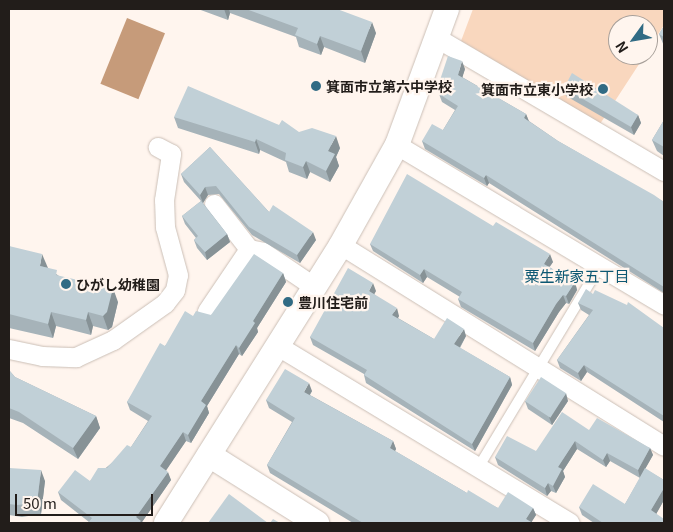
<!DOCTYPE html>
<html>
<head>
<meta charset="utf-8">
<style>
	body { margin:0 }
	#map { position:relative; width:673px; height:532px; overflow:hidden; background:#fff5ee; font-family:Georgia,"Noto Sans JP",serif }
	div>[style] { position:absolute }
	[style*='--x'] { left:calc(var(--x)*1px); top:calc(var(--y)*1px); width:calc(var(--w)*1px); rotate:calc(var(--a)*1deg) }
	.green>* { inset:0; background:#f9d7be }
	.water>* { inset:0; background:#c69b7a; transform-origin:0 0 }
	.roads { filter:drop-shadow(0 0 1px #cbbfb6) drop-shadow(0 0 1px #cbbfb6) }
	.service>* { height:10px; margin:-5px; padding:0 5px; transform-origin:5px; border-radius:5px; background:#fff }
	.minor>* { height:19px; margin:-9.5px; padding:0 9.5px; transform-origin:9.5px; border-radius:9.5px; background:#fff }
	.tertiary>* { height:24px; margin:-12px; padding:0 12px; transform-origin:12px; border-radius:12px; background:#fff }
	.wall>* { inset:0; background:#a6b3b9 }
	.shaded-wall>* { inset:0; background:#879296 }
	.building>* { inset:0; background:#c1d0d7; transform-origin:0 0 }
	.dots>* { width:14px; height:14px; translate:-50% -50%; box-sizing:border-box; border:2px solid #fff5ee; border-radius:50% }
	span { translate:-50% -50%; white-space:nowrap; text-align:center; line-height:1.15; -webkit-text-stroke:4.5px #fff5ee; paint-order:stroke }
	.poi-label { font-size:14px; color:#221d1a; font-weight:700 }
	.left { translate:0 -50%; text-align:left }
	.right { translate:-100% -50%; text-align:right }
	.neighbourhood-label { font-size:15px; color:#0d5873 }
	.frame { position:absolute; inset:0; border:10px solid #221d1a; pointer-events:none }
	.north { position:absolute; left:608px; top:15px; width:50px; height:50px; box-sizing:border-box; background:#fff5ee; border:1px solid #a79f99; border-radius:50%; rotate:238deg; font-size:14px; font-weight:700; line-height:20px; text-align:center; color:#221d1a }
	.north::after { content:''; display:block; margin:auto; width:18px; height:22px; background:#316b84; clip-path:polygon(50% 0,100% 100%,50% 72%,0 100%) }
	.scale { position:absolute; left:15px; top:494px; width:138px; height:22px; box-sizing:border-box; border:2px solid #221d1a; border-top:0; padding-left:6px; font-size:15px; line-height:18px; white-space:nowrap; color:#221d1a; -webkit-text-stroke:4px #fff5ee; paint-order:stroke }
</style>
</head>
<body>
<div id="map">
	<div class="green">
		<i style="clip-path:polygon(473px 9px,664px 9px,664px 25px,648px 50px,648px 25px,618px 25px,618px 55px,645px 55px,600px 124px,461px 41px)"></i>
	</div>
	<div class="water">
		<i style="left:127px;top:18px;width:41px;height:71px;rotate:22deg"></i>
	</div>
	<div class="roads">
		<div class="service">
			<i style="--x:478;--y:468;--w:236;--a:-58.9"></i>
		</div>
		<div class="minor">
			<i style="--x:437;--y:38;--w:263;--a:30.4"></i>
			<i style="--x:397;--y:145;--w:311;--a:30.9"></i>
			<i style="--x:214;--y:204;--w:57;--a:52.1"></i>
			<i style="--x:249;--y:249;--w:14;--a:12"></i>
			<i style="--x:263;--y:252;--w:60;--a:34.2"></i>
			<i style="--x:341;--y:245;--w:380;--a:31.9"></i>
			<i style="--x:207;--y:311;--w:75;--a:-55.9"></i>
			<i style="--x:278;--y:346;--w:341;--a:31.2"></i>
			<i style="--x:9;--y:349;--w:34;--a:12"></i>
			<i style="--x:42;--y:356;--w:34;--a:2"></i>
			<i style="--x:76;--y:357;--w:41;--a:-24.7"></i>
			<i style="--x:113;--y:340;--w:64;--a:-35.4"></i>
			<i style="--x:165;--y:303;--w:16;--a:-52"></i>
			<i style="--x:175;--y:290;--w:15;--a:-79"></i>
			<i style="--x:178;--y:275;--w:50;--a:-105.2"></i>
			<i style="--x:165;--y:227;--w:27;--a:-92"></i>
			<i style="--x:164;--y:200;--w:47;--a:-81.3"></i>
			<i style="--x:171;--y:154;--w:15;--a:-152"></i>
		</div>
		<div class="tertiary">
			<i style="--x:209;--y:455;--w:128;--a:32.2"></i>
			<i style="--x:166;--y:523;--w:328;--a:-57.8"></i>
			<i style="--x:341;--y:245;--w:115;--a:-60.8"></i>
			<i style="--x:397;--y:145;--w:145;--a:-69.8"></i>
		</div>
	</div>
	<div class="wall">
		<i style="clip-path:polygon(198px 9px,337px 9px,376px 33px,365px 63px,324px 47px,321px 55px,299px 47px,296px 37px,230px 13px,228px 20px)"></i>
		<i style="clip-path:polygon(664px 26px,664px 46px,659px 34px)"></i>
		<i style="clip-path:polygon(465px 69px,462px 77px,526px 114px,529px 121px,558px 141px,664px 202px,664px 293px,489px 183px,487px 186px,425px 149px,422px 141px,443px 130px,455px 110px,442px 102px,439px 94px,443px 87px,440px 80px)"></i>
		<i style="clip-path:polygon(564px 88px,638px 115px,641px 123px,634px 135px,566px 96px)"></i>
		<i style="clip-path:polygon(174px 117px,279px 125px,340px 148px,336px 157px,339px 166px,330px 182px,310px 172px,307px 179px,289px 172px,286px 162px,260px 150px,259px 154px,178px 128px)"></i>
		<i style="clip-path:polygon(664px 120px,664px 156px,657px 151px,652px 140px)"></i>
		<i style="clip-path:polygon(210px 147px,269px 212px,316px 240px,300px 263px,252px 235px,219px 194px,208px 195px,203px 203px,227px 234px,230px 242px,207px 260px,197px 248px,194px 240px,196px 238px,185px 224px,182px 216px,201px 201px,184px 182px,181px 174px)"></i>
		<i style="clip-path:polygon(493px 226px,553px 262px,549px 267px,575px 282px,577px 290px,569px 304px,566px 303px,559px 312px,535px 351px,461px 307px,458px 299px,460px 297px,427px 277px,423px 283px,373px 251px,370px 244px)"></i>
		<i style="clip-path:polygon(9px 246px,48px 268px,59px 276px,118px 302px,112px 327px,108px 330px,93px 326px,91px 335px,56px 326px,53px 338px,9px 328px)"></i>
		<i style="clip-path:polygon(283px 273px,286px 282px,257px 328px,258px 332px,242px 356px,239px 354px,207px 406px,209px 413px,191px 443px,186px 441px,166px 470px,171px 480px,142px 522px,89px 522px,61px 500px,58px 492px,90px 481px,131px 447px,148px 421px,130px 410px,127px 402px,165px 346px,193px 316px,211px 315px)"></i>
		<i style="clip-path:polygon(376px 291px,374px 294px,399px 316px,398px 318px,434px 339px,466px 336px,460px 348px,510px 377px,512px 385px,475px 451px,366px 383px,364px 375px,364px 374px,313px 345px,310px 337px)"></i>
		<i style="clip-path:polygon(593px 294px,664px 328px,664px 422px,587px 372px,581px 381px,560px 368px,557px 360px,589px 315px,581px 310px,578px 303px)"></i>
		<i style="clip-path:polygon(9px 370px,15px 377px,96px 416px,100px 428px,78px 459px,23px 423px,9px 418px)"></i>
		<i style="clip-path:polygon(312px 391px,310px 395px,393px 441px,396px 449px,395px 451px,467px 493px,498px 508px,533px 508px,536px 515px,531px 522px,533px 523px,353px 523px,270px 473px,267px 465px,292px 422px,269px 408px,266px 400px)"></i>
		<i style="clip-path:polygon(525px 401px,568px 401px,552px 425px,528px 409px)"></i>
		<i style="clip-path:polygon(589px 430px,650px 448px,653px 455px,645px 469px,664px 480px,664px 500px,656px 514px,664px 523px,594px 523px,582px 515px,579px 507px,625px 504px,640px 478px,610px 461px,606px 467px,577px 449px,563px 471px,565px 477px,556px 493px,551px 491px,547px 496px,498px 465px,495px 457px,536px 451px)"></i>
		<i style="clip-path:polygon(9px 468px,45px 481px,41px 514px,22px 517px,9px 515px)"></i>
	</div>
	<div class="shaded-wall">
		<i style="clip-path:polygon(224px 9px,229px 9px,230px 13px,228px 20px)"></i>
		<i style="clip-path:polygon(372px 22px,376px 33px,365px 63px,361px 51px)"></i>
		<i style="clip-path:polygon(320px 36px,324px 47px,321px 55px,317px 44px)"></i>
		<i style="clip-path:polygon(462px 61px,465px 69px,461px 82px,458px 75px)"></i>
		<i style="clip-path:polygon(526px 114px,529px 122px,524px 118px)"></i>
		<i style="clip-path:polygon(638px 115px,641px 123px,634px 135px,631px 127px)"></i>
		<i style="clip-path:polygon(336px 136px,340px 148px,336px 157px,339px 166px,330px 182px,326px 171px,328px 151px)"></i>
		<i style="clip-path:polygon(256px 139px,260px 150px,259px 154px,255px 142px)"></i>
		<i style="clip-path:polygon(306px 161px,310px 172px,307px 179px,303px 167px)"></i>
		<i style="clip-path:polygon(486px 175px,489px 183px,487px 186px,484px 178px)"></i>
		<i style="clip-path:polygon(205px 187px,208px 195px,203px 203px,200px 195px)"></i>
		<i style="clip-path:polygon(313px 232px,316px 240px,300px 263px,297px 255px)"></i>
		<i style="clip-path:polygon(227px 234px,230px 242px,207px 260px,205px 252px)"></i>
		<i style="clip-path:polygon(42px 254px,48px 268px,40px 266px)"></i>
		<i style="clip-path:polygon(550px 254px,553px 262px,547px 271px,544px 264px)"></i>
		<i style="clip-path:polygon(424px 269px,427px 277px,423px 283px,420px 275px)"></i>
		<i style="clip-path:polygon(283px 273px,286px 282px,257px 328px,258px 332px,242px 356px,239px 348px,253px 321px)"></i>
		<i style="clip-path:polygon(575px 282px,577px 290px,569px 304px,566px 296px)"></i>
		<i style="clip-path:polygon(373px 283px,376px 291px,372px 298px,369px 291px)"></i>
		<i style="clip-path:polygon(113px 288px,118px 302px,112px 327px,108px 330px,103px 316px)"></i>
		<i style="clip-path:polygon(563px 295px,566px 303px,559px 312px,535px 351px,533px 343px,556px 304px)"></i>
		<i style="clip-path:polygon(397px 308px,399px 316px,395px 323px,392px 315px)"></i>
		<i style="clip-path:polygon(51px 312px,56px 326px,53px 338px,48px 324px)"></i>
		<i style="clip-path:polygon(88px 312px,93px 326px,91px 335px,86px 320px)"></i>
		<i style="clip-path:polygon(464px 329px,466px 336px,457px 352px,454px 344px)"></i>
		<i style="clip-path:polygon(236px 345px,239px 354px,207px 406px,209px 413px,191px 443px,188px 435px,201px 401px)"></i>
		<i style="clip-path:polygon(584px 365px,587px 372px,581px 381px,578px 373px)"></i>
		<i style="clip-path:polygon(510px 377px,512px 385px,475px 451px,472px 444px)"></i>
		<i style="clip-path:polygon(309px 383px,312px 391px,307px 399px,304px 392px)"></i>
		<i style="clip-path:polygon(566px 393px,568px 401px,552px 425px,549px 417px)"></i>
		<i style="clip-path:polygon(96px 416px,100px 428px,78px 459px,73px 448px)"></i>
		<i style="clip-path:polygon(183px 432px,186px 441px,163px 475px,160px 466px)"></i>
		<i style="clip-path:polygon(393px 441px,396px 449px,393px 455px,390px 448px)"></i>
		<i style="clip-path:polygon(575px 441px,577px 449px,563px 471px,565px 477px,556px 493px,553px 486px,558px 467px)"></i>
		<i style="clip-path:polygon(650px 448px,653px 455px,640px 478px,638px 470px)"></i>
		<i style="clip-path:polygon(607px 453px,610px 461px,606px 467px,603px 460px)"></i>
		<i style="clip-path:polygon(41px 470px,45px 481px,41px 514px,37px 503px)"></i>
		<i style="clip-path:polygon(168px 472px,171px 480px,142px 522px,142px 523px,139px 523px,136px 517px)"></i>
		<i style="clip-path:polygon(548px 483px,551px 491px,547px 496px,545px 488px)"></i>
		<i style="clip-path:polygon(664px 488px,664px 500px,654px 518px,651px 510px)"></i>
		<i style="clip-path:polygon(533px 508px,536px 515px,531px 523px,526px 519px)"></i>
	</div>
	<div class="building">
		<i style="clip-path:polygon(246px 9px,337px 9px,372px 22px,361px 51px,320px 36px,317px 44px,295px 35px,298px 28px)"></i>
		<i style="clip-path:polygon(664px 26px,664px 37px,659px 34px)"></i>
		<i style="clip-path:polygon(448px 56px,462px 61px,458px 75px,526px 114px,524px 118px,558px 141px,654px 195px,664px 202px,664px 287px,486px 175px,484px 178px,422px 141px,432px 124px,443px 130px,458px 106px,439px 94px,446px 82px,440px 80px)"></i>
		<i style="clip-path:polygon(572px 73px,638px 115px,631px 127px,564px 88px)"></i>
		<i style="clip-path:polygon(188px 86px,279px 125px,282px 120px,299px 132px,312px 128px,336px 136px,328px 151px,335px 154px,326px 171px,306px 161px,303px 167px,285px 160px,286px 153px,256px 139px,255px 142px,174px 117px)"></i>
		<i style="clip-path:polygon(664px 120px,664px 147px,652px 140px)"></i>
		<i style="clip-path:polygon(210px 147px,269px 212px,273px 205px,313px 232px,297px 255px,249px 227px,216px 186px,205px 187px,200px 195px,181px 174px)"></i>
		<i style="clip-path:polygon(407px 174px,493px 226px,496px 222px,550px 254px,544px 264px,575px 282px,566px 296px,563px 295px,556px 304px,533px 343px,458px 299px,462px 292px,424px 269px,420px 275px,370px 244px)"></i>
		<i style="clip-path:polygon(201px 201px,227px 234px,205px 252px,194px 240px,198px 236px,182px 216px)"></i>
		<i style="clip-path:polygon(9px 246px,42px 254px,40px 266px,57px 270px,56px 275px,113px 288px,107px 312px,103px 316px,88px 312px,86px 320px,51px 312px,48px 324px,9px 314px)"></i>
		<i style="clip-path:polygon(254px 254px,283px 273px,253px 321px,255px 323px,239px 348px,236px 345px,201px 401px,206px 405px,188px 435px,183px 432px,160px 466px,168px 472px,136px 517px,141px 521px,139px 523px,88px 523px,92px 518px,58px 492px,75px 470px,90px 481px,98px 468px,107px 468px,127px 445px,131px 447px,152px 416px,127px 402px,160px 343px,165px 346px,185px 311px,193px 316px,196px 311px,211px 315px)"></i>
		<i style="clip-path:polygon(348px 268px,373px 283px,369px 291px,397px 308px,392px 315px,434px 339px,447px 318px,464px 329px,454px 344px,510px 377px,472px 444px,364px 375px,367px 370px,310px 337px)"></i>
		<i style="clip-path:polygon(586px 289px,593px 294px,595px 290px,627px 305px,628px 302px,664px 328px,664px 416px,584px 365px,578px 373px,557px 360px,593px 310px,578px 303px)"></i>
		<i style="clip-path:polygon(285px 369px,309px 383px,304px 392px,393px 441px,390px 448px,467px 493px,468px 490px,498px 508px,508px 492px,533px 508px,526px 519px,533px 523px,363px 523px,267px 465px,295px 418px,266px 400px)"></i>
		<i style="clip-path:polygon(9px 370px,15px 377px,96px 416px,73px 448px,19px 412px,9px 408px)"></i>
		<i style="left:541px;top:377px;width:30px;height:29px;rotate:33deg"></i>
		<i style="clip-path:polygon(562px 412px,589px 430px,597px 418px,650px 448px,638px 470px,607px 453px,603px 460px,575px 441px,558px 467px,562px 469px,553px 486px,548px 483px,545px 488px,495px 457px,507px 436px,536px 451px)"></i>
		<i style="clip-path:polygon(9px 468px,41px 470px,37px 503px,17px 505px,9px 504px)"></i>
		<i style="clip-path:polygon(645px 468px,664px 480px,664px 488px,651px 510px,664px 519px,664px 523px,603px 523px,579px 507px,593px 484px,625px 504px)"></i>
		<i style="clip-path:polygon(229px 494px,268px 523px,208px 523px)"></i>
		<i style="clip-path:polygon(273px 519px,280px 523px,270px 523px)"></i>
	</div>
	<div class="dots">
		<i style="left:316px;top:86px;background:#316b84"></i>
		<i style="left:603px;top:89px;background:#316b84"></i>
		<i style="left:66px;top:284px;background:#316b84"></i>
		<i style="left:288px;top:302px;background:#316b84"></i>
	</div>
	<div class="poi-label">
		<span class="left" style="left:326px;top:86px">箕面市立第六中学校</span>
		<span class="right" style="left:593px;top:89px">箕面市立東小学校</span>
		<span class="left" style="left:76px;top:284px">ひがし幼稚園</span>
		<span class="left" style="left:298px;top:302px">豊川住宅前</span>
	</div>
	<div class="neighbourhood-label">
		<span style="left:577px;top:276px">粟生新家五丁目</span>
	</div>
	<div class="frame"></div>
	<div class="north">N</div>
	<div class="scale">50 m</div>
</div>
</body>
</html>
